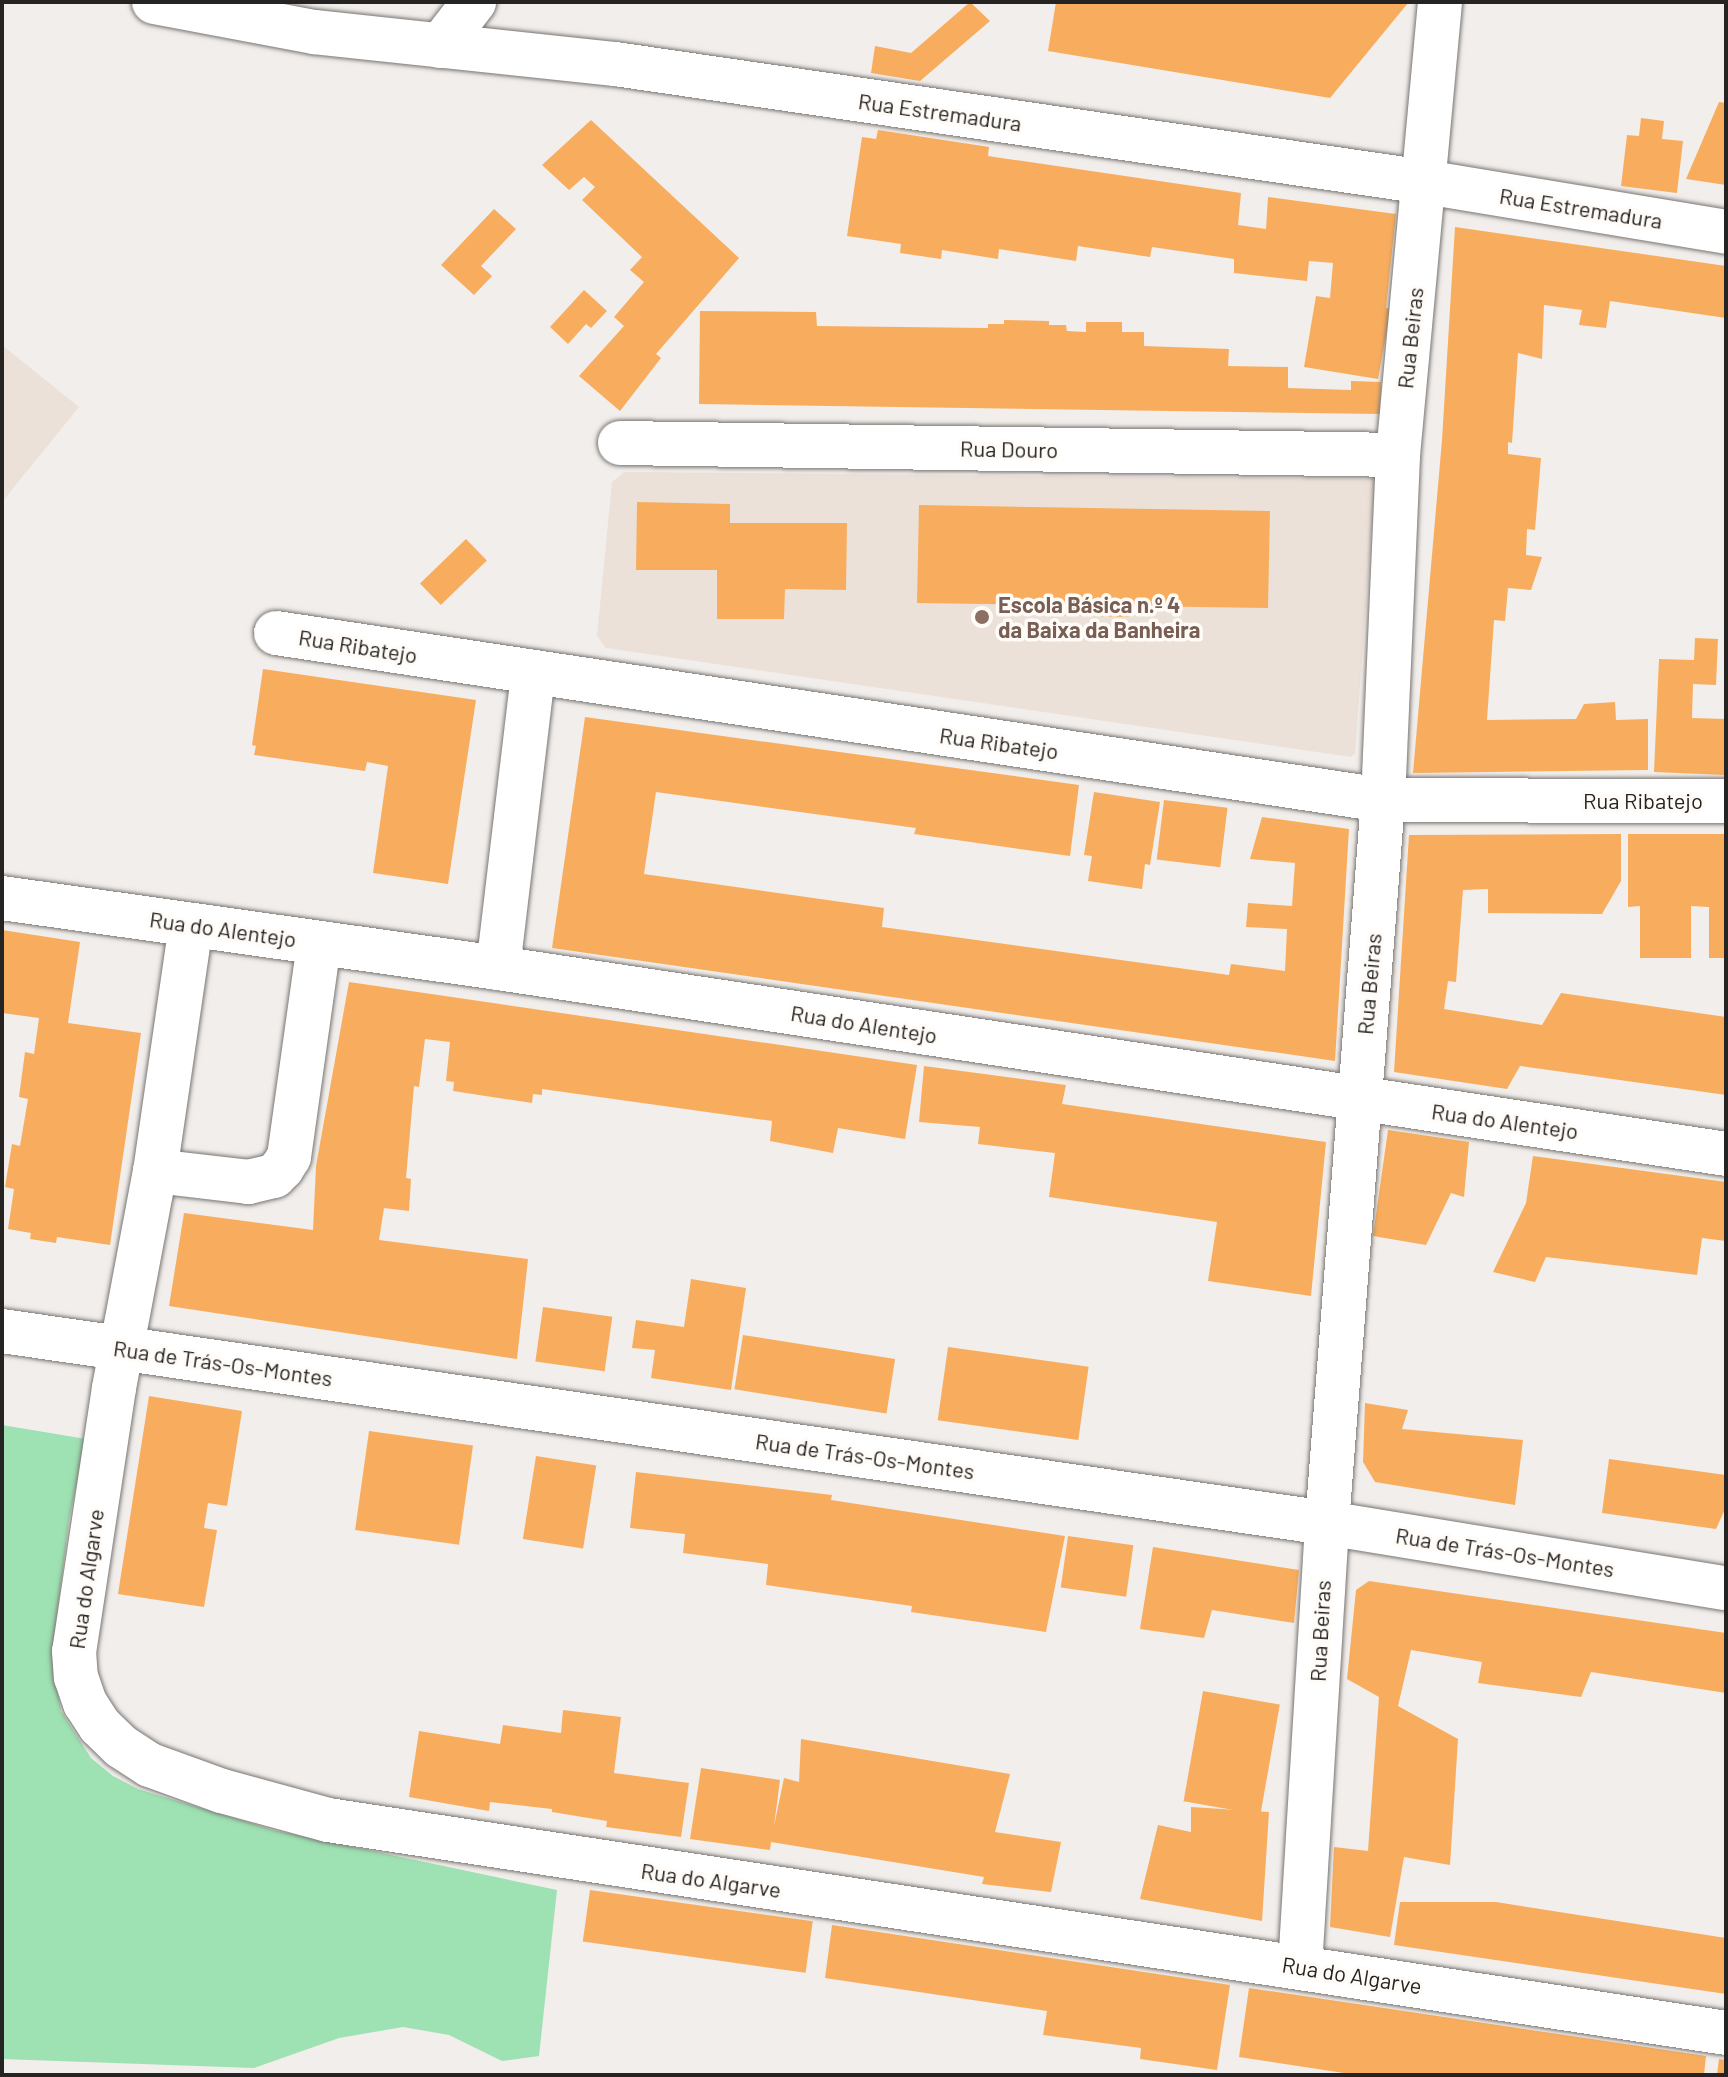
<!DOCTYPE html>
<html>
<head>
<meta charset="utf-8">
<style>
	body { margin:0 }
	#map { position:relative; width:1728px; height:2077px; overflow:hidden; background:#f2eeeb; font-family:Barlow,sans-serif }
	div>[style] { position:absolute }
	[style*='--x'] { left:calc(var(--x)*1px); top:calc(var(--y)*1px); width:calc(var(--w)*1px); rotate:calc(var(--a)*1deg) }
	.built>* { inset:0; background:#ebe1d9 }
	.green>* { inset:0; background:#9ee1b2 }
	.building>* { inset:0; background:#f8ad5e; transform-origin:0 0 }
	.roads { filter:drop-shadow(0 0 2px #787572) drop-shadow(0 0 2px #787572) }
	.minor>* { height:44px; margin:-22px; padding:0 22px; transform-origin:22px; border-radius:22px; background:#fff }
	.dots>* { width:22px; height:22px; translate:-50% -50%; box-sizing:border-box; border:4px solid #fffcf8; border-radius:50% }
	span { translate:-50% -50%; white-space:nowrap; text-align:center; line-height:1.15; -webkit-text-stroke:7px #fffcf8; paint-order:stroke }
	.street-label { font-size:22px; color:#262423 }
	.education-label { font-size:22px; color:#785e54; font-weight:700 }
	.left { translate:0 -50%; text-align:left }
	.frame { position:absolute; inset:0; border:4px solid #262423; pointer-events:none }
</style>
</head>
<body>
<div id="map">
	<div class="built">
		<i style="clip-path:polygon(2px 345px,79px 407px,2px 502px)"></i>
		<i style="clip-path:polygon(624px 472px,1375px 479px,1355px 754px,1351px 757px,606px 648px,597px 636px,612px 482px)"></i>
	</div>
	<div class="green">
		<i style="clip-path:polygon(2px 1425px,86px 1439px,69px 1520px,52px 1656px,61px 1711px,91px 1758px,113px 1776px,138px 1789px,273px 1830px,557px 1890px,539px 2056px,502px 2061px,449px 2035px,403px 2027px,339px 2038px,254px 2068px,2px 2059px)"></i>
	</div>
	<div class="building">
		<i style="clip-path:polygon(970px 2px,990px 21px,920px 81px,871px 73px,875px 46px,911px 53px)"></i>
		<i style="clip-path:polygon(1056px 2px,1406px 2px,1408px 3px,1330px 98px,1048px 51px)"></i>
		<i style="clip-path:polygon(1719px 102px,1726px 103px,1726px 185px,1686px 179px)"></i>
		<i style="clip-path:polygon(1641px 118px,1664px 121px,1662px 139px,1683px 141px,1677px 193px,1621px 186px,1627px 135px,1639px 136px)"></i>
		<i style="clip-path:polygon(591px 120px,739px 258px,656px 354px,661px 358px,620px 411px,579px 376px,624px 326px,614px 317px,644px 282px,630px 270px,642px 257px,582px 200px,595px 187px,584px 177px,569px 190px,542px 165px)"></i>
		<i style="clip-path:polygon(878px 130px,989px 147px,988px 156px,1241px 193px,1238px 225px,1266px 229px,1268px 197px,1396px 214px,1386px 308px,1391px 308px,1378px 379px,1304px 367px,1316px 296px,1330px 298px,1333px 263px,1309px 261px,1307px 281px,1234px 273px,1234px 259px,1152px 247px,1150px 257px,1078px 246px,1076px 261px,999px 249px,998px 259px,942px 250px,941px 259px,900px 253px,901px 244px,847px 236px,862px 137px,876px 139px)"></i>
		<i style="clip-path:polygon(494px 209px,516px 229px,481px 266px,492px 276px,474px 295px,441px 265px)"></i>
		<i style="clip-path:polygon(1455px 227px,1726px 266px,1726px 318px,1610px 301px,1606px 328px,1579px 325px,1582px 310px,1544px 305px,1542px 359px,1518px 353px,1512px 443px,1508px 442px,1508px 454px,1541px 458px,1535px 530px,1527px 529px,1526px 555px,1542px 557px,1531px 590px,1508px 588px,1505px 621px,1494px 620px,1487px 720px,1576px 719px,1584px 704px,1615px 702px,1616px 720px,1648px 719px,1648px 770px,1413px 773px,1442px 440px)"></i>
		<i style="clip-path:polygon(584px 290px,607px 311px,591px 328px,586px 324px,568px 344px,550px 327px)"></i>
		<i style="clip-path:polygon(700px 311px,816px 312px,817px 326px,988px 328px,988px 324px,1004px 324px,1004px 320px,1049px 321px,1049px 325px,1066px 325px,1067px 331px,1086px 332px,1086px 322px,1122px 322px,1122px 332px,1144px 332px,1144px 346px,1229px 349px,1228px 366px,1288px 367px,1288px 388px,1351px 390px,1351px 381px,1381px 382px,1380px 414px,699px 404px)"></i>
		<i style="clip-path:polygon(637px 502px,730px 504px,730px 523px,847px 523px,846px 590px,785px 589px,784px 619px,717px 619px,717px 570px,636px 570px)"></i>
		<i style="clip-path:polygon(919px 505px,1270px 511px,1268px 608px,1130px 606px,1130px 617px,1054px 615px,1055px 605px,917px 603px)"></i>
		<i style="left:466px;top:539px;width:30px;height:64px;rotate:46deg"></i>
		<i style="clip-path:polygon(1695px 638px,1718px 639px,1716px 685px,1693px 684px,1692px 718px,1726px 719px,1726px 775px,1654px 772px,1659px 659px,1694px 660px)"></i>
		<i style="clip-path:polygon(263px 669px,476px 700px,448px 884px,373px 873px,388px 766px,367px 762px,365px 771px,254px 755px,256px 746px,252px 745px)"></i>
		<i style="clip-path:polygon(585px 717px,1079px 785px,1070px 856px,914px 834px,916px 828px,656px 792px,644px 874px,884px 908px,882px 927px,1229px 975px,1231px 964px,1285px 971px,1287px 929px,1246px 927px,1248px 903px,1292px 906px,1295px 863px,1250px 859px,1262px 817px,1349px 829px,1335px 1061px,552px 948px)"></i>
		<i style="clip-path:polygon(1094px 792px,1160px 802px,1150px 865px,1145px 864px,1142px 889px,1088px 881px,1092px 856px,1084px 855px)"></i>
		<i style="left:1164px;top:800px;width:64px;height:60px;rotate:7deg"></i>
		<i style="clip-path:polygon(1621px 834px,1621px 881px,1602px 914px,1488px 913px,1488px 889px,1463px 890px,1456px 982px,1448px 981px,1444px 1009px,1542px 1025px,1561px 993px,1726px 1017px,1726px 1095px,1520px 1066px,1507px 1089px,1394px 1072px,1409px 835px)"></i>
		<i style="clip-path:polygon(1628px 834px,1726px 834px,1726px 958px,1709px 958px,1709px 907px,1691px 906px,1691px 958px,1640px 958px,1640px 906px,1628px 907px)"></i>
		<i style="clip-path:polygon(2px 930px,80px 942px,68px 1023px,141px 1033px,110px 1245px,57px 1237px,56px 1243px,30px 1239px,31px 1233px,8px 1229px,14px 1189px,5px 1187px,12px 1144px,20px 1146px,28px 1099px,19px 1097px,25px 1052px,34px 1054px,39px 1018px,2px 1013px)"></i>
		<i style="clip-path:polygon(349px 982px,917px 1065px,905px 1139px,838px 1128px,833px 1153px,770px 1141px,772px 1121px,542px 1089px,542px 1095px,533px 1094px,532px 1103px,453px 1091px,454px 1082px,446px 1081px,450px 1042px,425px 1039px,419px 1087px,414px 1086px,406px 1178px,411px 1179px,409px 1211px,384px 1208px,379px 1240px,528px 1259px,517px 1359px,169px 1306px,184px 1213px,313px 1230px,316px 1166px)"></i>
		<i style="clip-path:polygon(924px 1066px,1066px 1085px,1062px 1104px,1326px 1142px,1311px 1296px,1208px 1281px,1217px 1222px,1049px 1197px,1055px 1153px,978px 1144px,980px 1127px,919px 1122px)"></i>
		<i style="clip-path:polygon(1388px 1130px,1469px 1142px,1464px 1197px,1451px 1193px,1426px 1245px,1373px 1236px)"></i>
		<i style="clip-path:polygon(1533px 1156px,1726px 1182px,1726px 1241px,1702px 1238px,1697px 1275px,1546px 1257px,1535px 1282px,1493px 1272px,1526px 1203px)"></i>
		<i style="clip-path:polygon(691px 1279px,746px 1288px,731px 1390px,651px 1378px,655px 1350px,632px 1348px,636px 1320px,684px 1327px)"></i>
		<i style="left:543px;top:1307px;width:70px;height:55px;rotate:8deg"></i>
		<i style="left:743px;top:1335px;width:154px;height:55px;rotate:9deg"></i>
		<i style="left:948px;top:1347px;width:142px;height:74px;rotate:8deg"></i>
		<i style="clip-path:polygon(149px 1396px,242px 1411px,227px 1506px,208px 1503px,204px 1528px,217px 1530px,204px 1607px,118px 1594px)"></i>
		<i style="clip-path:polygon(1365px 1403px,1408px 1410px,1402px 1429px,1523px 1440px,1515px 1505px,1375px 1482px,1363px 1462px)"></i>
		<i style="left:369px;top:1431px;width:105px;height:100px;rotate:8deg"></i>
		<i style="left:536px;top:1456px;width:61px;height:84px;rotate:9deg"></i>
		<i style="clip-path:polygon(1609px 1459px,1726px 1475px,1726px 1507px,1716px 1529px,1602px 1513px)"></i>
		<i style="clip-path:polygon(636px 1472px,832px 1495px,831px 1500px,1065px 1536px,1046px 1632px,911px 1612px,912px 1606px,766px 1585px,768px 1564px,683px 1553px,685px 1534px,630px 1528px)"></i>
		<i style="left:1068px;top:1536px;width:66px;height:52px;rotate:8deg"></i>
		<i style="clip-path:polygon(1153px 1547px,1299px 1570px,1294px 1623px,1212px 1610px,1204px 1638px,1140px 1629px)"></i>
		<i style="clip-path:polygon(1369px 1581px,1726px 1633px,1726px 1693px,1591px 1672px,1581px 1697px,1478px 1683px,1482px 1662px,1411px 1650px,1398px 1706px,1458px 1739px,1450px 1865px,1404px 1857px,1390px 1937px,1330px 1927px,1334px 1847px,1368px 1851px,1379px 1697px,1347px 1679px,1356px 1590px)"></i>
		<i style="left:1203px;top:1691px;width:78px;height:112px;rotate:10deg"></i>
		<i style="clip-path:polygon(563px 1710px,621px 1717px,614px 1773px,689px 1783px,681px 1837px,606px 1827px,607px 1821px,552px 1812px,552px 1809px,490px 1802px,489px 1811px,409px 1797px,419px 1731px,500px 1744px,503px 1725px,561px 1733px)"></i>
		<i style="clip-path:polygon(801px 1739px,1010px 1774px,995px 1832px,1061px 1842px,1051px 1892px,982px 1884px,984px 1877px,771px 1842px,770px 1850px,690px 1839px,701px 1768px,780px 1780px,774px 1826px,784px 1778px,799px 1782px)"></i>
		<i style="clip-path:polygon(1191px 1807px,1269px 1812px,1262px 1921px,1140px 1899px,1158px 1825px,1191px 1832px)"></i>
		<i style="left:590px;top:1890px;width:225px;height:52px;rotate:8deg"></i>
		<i style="clip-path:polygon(1400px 1902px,1496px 1902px,1726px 1938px,1726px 1994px,1394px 1945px)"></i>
		<i style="clip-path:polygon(832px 1925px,1230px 1985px,1217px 2070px,1140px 2059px,1141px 2048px,1043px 2035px,1047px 2011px,825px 1978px)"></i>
		<i style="clip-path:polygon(1249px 1988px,1706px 2056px,1704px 2075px,1357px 2075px,1239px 2057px)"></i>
		<i style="clip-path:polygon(1719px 2059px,1726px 2060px,1726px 2075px,1717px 2075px)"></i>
	</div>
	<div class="roads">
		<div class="minor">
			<i style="--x:154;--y:2;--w:163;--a:10.6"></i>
			<i style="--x:314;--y:32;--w:303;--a:6.1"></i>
			<i style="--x:615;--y:64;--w:819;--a:8.29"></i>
			<i style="--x:1425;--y:182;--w:305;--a:9.4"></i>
			<i style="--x:440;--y:46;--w:56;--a:-52.3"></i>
			<i style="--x:620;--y:443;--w:778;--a:0.88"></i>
			<i style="--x:276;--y:633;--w:1120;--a:8.58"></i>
			<i style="--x:1383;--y:800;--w:343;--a:0.2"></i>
			<i style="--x:2;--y:898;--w:501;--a:8.03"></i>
			<i style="--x:498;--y:968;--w:1242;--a:8.61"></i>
			<i style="--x:191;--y:925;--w:249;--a:98.3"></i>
			<i style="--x:155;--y:1171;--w:221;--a:100.7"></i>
			<i style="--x:114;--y:1388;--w:266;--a:98.6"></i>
			<i style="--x:74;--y:1651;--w:26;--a:86"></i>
			<i style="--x:76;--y:1677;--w:28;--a:71"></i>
			<i style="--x:85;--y:1703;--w:27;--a:57"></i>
			<i style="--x:100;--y:1726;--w:30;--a:44"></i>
			<i style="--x:122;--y:1747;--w:33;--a:33"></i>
			<i style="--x:150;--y:1765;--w:77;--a:19.9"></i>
			<i style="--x:222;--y:1791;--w:110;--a:15.3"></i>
			<i style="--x:328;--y:1820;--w:1414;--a:8.66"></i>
			<i style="--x:498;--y:968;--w:296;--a:-83.2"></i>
			<i style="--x:155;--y:1171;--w:94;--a:6.7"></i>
			<i style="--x:248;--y:1182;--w:27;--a:-13"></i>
			<i style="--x:274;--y:1176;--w:11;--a:-45"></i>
			<i style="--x:282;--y:1168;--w:13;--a:-58"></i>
			<i style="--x:289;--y:1157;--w:216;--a:-82"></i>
			<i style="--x:2;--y:1331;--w:1339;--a:8.25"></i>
			<i style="--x:1327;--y:1523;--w:404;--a:9.3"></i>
			<i style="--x:1300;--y:1967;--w:445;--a:-86.5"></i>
			<i style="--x:1327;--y:1523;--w:725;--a:-85.57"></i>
			<i style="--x:1383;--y:800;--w:345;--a:-87.5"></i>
			<i style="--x:1398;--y:455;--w:455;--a:-84.7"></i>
		</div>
	</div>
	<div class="dots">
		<i style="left:982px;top:617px;background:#8d6e63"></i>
	</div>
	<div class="street-label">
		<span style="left:940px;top:112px;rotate:8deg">Rua Estremadura</span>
		<span style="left:1581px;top:208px;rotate:9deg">Rua Estremadura</span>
		<span style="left:1410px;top:338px;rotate:-84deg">Rua Beiras</span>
		<span style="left:1009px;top:449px;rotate:1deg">Rua Douro</span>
		<span style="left:358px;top:646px;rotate:9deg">Rua Ribatejo</span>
		<span style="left:999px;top:743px;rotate:8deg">Rua Ribatejo</span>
		<span style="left:1643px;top:801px">Rua Ribatejo</span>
		<span style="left:223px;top:929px;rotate:8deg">Rua do Alentejo</span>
		<span style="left:1369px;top:984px;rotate:-85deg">Rua Beiras</span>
		<span style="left:864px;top:1024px;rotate:9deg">Rua do Alentejo</span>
		<span style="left:1505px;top:1121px;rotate:8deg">Rua do Alentejo</span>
		<span style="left:223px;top:1363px;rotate:8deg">Rua de Trás-Os-Montes</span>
		<span style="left:865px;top:1456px;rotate:8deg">Rua de Trás-Os-Montes</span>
		<span style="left:1505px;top:1552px;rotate:9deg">Rua de Trás-Os-Montes</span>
		<span style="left:86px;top:1579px;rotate:-82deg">Rua do Algarve</span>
		<span style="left:1320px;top:1631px;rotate:-87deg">Rua Beiras</span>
		<span style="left:711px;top:1880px;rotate:8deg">Rua do Algarve</span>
		<span style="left:1352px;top:1975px;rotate:9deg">Rua do Algarve</span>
	</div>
	<div class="education-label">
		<span class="left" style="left:998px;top:617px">Escola Básica n.º 4<br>da Baixa da Banheira</span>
	</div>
	<div class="frame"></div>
</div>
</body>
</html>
